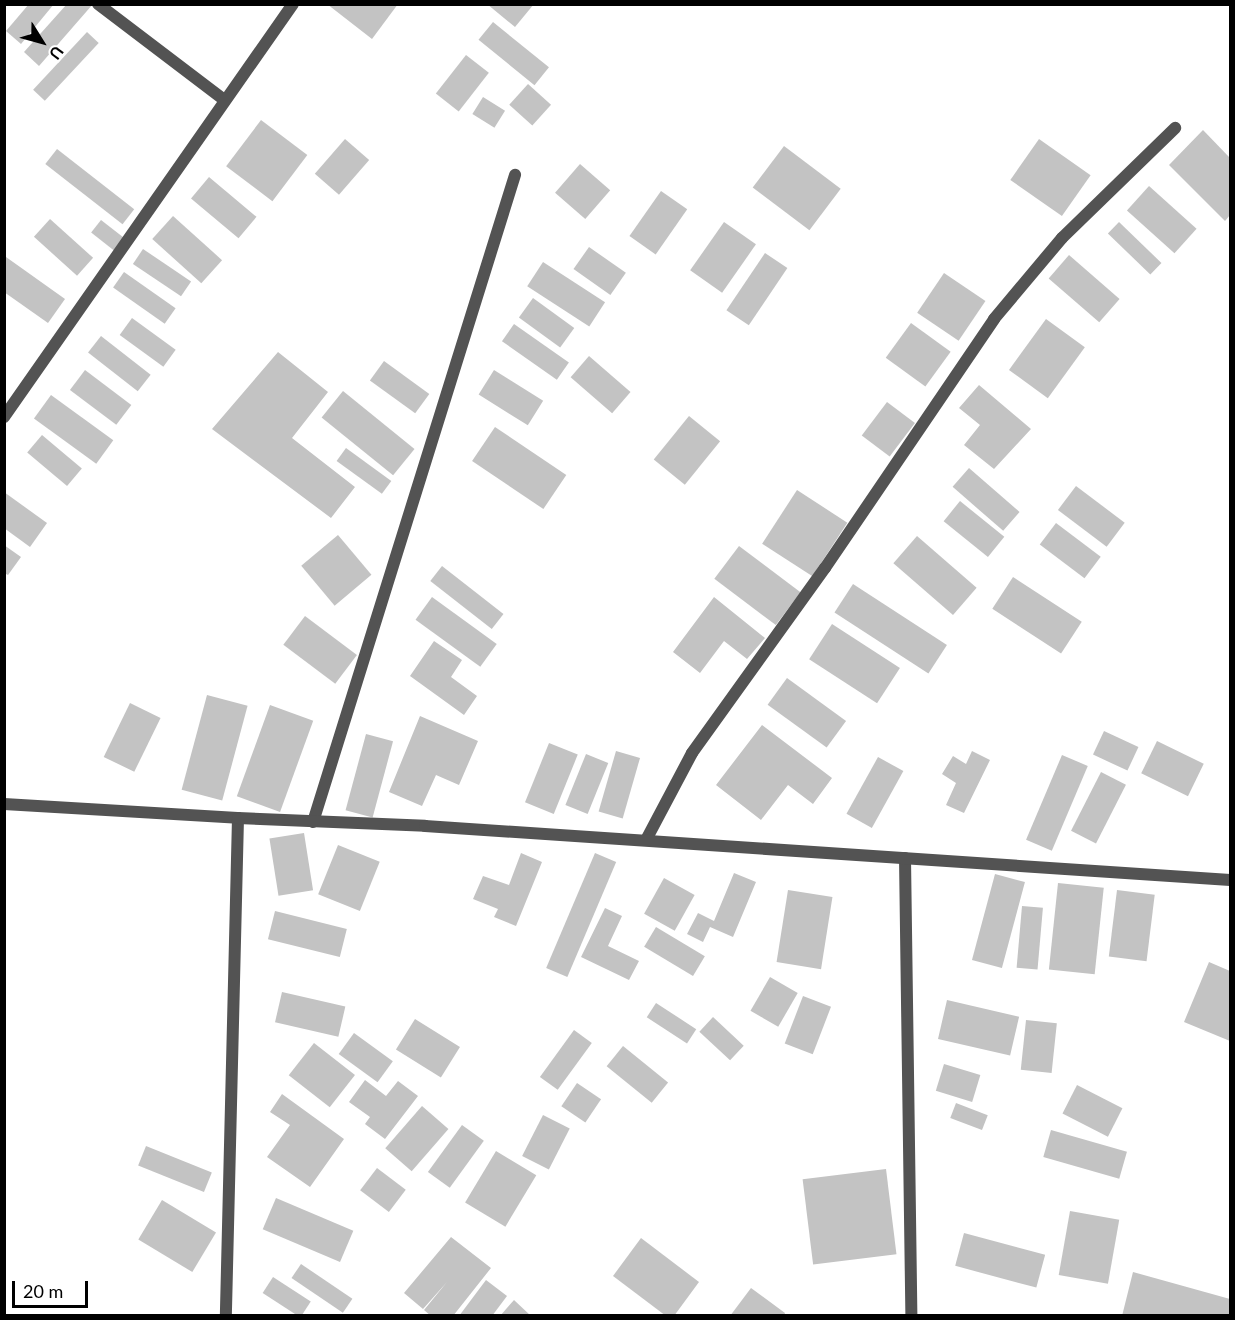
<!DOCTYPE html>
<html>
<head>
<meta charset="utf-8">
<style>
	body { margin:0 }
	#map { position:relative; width:1235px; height:1320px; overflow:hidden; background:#fff; font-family:Lato,sans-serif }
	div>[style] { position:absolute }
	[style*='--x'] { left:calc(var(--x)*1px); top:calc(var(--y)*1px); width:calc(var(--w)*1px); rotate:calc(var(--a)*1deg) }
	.building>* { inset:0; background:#c3c3c3; transform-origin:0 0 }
	.minor>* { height:12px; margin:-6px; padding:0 6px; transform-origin:6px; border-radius:6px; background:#535353 }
	.tertiary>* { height:12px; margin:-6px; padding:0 6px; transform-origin:6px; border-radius:6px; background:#535353 }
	span { translate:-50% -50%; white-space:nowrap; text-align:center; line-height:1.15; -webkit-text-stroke:4.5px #fff; paint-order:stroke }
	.frame { position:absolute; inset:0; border:6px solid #000; pointer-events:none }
	.north { position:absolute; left:12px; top:12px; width:60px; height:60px; -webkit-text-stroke:4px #fff; paint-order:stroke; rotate:127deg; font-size:16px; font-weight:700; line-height:24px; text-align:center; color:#000 }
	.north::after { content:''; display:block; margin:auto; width:21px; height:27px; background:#000; clip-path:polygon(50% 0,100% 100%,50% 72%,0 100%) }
	.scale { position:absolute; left:12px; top:1281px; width:76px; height:27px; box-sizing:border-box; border:3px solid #000; border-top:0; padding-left:8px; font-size:18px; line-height:21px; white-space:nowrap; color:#000; -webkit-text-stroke:4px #fff; paint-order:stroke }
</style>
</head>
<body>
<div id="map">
	<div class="building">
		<i style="clip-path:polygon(29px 4px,54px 4px,21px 44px,6px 31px)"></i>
		<i style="clip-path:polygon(67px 4px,93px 4px,39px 66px,24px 52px)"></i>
		<i style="clip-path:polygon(327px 4px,398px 4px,372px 39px)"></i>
		<i style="clip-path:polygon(487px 4px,534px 4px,515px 27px)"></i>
		<i style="left:493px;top:22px;width:72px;height:23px;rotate:39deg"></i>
		<i style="left:87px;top:32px;width:16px;height:79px;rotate:43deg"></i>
		<i style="left:466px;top:55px;width:29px;height:49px;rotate:38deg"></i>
		<i style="left:528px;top:84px;width:31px;height:28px;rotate:42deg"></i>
		<i style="left:483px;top:97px;width:26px;height:20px;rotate:32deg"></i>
		<i style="left:261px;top:120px;width:58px;height:58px;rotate:37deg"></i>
		<i style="clip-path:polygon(1203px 130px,1230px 158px,1230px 215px,1225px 221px,1169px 165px)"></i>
		<i style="left:345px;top:139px;width:32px;height:46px;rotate:41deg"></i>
		<i style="left:1039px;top:139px;width:63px;height:50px;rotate:35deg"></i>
		<i style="left:784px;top:146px;width:71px;height:52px;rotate:37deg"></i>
		<i style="left:57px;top:149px;width:98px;height:19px;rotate:38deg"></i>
		<i style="left:580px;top:164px;width:40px;height:38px;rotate:41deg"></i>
		<i style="left:209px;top:177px;width:62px;height:28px;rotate:40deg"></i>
		<i style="left:1149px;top:186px;width:64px;height:33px;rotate:42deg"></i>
		<i style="left:661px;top:191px;width:32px;height:55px;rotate:35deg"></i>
		<i style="left:173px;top:216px;width:66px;height:31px;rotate:42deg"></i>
		<i style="left:50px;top:219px;width:58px;height:24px;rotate:42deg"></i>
		<i style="left:101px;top:220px;width:29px;height:16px;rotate:38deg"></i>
		<i style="left:724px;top:222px;width:39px;height:59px;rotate:35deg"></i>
		<i style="left:1119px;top:222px;width:59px;height:16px;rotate:44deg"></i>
		<i style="left:589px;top:247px;width:45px;height:27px;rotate:35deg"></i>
		<i style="left:143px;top:249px;width:58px;height:18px;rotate:34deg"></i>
		<i style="left:765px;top:253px;width:27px;height:69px;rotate:34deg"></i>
		<i style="left:1069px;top:255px;width:67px;height:31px;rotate:41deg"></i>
		<i style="clip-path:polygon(6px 257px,65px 299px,48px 323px,4px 292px)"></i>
		<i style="left:543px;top:262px;width:74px;height:29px;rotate:33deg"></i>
		<i style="left:124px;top:272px;width:63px;height:19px;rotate:35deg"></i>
		<i style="left:944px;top:273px;width:50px;height:48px;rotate:34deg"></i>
		<i style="left:533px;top:298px;width:51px;height:24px;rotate:36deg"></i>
		<i style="left:132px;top:318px;width:54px;height:21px;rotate:36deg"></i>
		<i style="left:1046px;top:319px;width:48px;height:63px;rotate:36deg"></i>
		<i style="left:911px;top:323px;width:49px;height:43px;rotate:36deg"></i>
		<i style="left:514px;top:324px;width:67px;height:21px;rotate:35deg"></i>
		<i style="left:101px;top:336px;width:63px;height:21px;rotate:38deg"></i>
		<i style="clip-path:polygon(278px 352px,328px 392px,292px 438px,355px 487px,331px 518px,212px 429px)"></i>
		<i style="left:589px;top:356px;width:55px;height:28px;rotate:41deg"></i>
		<i style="left:384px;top:361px;width:56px;height:24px;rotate:36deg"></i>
		<i style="left:85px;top:370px;width:58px;height:25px;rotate:37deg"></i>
		<i style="left:494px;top:370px;width:58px;height:29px;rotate:32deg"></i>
		<i style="clip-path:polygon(979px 385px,1031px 429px,994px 469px,964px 445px,980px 425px,959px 408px)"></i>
		<i style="left:343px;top:391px;width:92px;height:34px;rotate:39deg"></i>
		<i style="left:51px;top:395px;width:77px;height:29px;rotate:36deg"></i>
		<i style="left:887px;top:402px;width:35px;height:42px;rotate:37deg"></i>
		<i style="left:689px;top:416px;width:40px;height:56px;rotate:39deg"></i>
		<i style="left:495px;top:427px;width:86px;height:41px;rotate:34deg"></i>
		<i style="left:42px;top:435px;width:52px;height:23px;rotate:40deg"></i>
		<i style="left:346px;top:448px;width:56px;height:16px;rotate:36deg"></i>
		<i style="left:969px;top:468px;width:67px;height:25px;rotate:41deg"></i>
		<i style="left:1076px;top:486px;width:61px;height:30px;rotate:37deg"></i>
		<i style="left:797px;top:490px;width:60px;height:64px;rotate:33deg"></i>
		<i style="clip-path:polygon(4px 492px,47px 523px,30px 547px,4px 528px)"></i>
		<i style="left:960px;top:501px;width:57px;height:26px;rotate:39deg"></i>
		<i style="left:1056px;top:523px;width:56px;height:27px;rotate:37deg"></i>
		<i style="left:338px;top:535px;width:52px;height:48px;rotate:50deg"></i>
		<i style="left:917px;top:536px;width:79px;height:36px;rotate:41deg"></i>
		<i style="clip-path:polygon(4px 545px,21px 557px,8px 575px,4px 573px)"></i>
		<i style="left:739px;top:546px;width:77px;height:41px;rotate:37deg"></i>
		<i style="left:442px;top:566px;width:78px;height:19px;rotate:38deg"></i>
		<i style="left:1013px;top:577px;width:82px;height:38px;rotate:33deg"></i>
		<i style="left:853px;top:584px;width:112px;height:34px;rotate:33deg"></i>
		<i style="left:432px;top:597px;width:80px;height:28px;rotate:36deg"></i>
		<i style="clip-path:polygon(714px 597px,765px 638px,747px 659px,724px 641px,700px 673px,673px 652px)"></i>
		<i style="left:305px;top:616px;width:65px;height:36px;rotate:37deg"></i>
		<i style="left:832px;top:624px;width:81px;height:42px;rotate:33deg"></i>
		<i style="clip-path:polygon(434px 641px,462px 660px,451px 677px,477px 696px,464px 715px,410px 676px)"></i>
		<i style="left:787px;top:678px;width:73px;height:33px;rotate:36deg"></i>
		<i style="left:207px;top:695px;width:42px;height:98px;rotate:15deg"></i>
		<i style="left:130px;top:703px;width:34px;height:60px;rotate:26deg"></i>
		<i style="left:270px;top:705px;width:46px;height:97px;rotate:20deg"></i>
		<i style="clip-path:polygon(420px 716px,478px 741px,459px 785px,436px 775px,422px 806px,389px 792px)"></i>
		<i style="clip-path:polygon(762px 725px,832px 778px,813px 804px,788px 785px,761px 820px,716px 785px)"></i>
		<i style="left:1104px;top:731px;width:38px;height:26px;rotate:25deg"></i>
		<i style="left:366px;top:734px;width:28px;height:79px;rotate:15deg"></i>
		<i style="left:1157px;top:741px;width:52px;height:36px;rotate:26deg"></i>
		<i style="left:549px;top:743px;width:31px;height:64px;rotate:22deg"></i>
		<i style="left:616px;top:751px;width:25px;height:63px;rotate:16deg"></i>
		<i style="clip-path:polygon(972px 751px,990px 760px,964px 813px,946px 805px,956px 783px,942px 774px,953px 756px,966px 764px)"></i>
		<i style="left:586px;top:754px;width:24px;height:55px;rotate:22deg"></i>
		<i style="left:1062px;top:755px;width:28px;height:92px;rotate:23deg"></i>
		<i style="left:878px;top:757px;width:29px;height:65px;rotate:29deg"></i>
		<i style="left:1101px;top:772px;width:28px;height:66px;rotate:27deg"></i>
		<i style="left:304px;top:833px;width:58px;height:35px;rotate:81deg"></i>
		<i style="left:338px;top:845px;width:45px;height:53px;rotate:22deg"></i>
		<i style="clip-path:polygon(521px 853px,542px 862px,516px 926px,494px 917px,498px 909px,473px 899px,483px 876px,509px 885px)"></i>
		<i style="left:595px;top:853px;width:23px;height:125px;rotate:23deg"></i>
		<i style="clip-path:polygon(734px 873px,756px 882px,733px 937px,710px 927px,703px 942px,687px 934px,698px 913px,714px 921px)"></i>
		<i style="left:995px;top:874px;width:31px;height:89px;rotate:15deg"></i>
		<i style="left:664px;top:878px;width:35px;height:41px;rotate:29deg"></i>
		<i style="left:1058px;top:883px;width:46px;height:87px;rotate:6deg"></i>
		<i style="left:788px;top:890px;width:45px;height:73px;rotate:9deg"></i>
		<i style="left:1117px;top:890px;width:38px;height:67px;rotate:7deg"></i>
		<i style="left:1022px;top:906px;width:21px;height:62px;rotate:5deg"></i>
		<i style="clip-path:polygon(605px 908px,622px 916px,608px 946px,639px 961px,629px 980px,581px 957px)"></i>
		<i style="left:275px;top:911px;width:74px;height:29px;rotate:14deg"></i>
		<i style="left:656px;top:927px;width:57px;height:23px;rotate:31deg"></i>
		<i style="clip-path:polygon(1209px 962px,1230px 971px,1230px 1041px,1184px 1022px)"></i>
		<i style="left:770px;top:977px;width:32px;height:39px;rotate:30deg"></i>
		<i style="left:282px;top:992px;width:65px;height:31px;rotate:13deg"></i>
		<i style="left:803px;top:996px;width:30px;height:51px;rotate:21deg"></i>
		<i style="left:947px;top:1000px;width:74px;height:40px;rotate:13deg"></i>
		<i style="left:656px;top:1003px;width:48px;height:17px;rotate:33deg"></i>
		<i style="left:713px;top:1017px;width:42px;height:20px;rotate:43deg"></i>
		<i style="left:415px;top:1019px;width:53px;height:36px;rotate:32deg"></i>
		<i style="left:1026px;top:1020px;width:31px;height:50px;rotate:6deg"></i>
		<i style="left:574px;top:1030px;width:22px;height:58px;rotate:36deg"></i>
		<i style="left:354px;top:1033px;width:48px;height:26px;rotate:36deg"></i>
		<i style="left:314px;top:1043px;width:52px;height:41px;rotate:38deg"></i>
		<i style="left:623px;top:1046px;width:58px;height:26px;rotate:39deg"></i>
		<i style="left:944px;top:1064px;width:38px;height:28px;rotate:17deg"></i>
		<i style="clip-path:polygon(365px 1080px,386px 1096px,398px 1081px,418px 1096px,385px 1139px,365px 1124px,370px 1117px,349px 1102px)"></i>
		<i style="left:577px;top:1083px;width:29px;height:28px;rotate:34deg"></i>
		<i style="left:1077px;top:1085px;width:51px;height:32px;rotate:27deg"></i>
		<i style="clip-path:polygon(282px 1094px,344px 1139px,310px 1187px,267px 1157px,290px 1125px,270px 1112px)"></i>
		<i style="left:956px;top:1103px;width:34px;height:16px;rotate:21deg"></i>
		<i style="left:422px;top:1106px;width:35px;height:56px;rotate:41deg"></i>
		<i style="left:543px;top:1115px;width:30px;height:46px;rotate:27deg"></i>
		<i style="left:462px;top:1125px;width:27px;height:58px;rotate:36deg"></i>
		<i style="left:1051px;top:1130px;width:79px;height:28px;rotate:16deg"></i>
		<i style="left:146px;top:1146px;width:71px;height:21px;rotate:22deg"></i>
		<i style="left:496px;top:1151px;width:47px;height:60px;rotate:31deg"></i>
		<i style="left:377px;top:1168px;width:36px;height:28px;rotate:37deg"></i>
		<i style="left:886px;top:1169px;width:86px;height:84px;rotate:83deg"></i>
		<i style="left:276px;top:1198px;width:84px;height:34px;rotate:23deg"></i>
		<i style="left:162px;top:1200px;width:63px;height:46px;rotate:31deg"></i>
		<i style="left:1070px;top:1211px;width:50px;height:65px;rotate:10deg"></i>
		<i style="left:964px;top:1233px;width:84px;height:34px;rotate:15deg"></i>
		<i style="clip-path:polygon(451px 1237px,491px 1268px,453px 1316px,431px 1316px,424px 1310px,447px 1282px,423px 1309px,404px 1293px)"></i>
		<i style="clip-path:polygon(641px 1238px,699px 1282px,674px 1316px,666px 1316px,613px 1276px)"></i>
		<i style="left:301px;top:1264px;width:62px;height:17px;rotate:34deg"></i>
		<i style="clip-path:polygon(1133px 1272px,1230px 1299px,1230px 1316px,1122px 1316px)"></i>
		<i style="left:273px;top:1277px;width:45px;height:19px;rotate:33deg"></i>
		<i style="clip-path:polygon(486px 1280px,507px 1296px,492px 1316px,459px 1316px)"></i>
		<i style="clip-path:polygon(751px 1288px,785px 1313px,784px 1316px,730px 1316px)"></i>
		<i style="clip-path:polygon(514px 1300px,531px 1316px,500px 1316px)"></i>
	</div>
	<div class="minor">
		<i style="--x:98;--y:4;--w:157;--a:37.2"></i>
		<i style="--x:4;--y:417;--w:504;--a:-55.02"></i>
		<i style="--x:313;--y:822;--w:678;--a:-72.66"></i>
		<i style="--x:646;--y:840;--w:98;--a:-62.1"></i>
		<i style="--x:692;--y:753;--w:228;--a:-54.3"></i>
		<i style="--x:825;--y:568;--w:301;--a:-55.8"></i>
		<i style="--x:994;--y:319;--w:106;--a:-50"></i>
		<i style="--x:1062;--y:238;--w:158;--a:-44.2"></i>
		<i style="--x:905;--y:858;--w:458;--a:89.2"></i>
	</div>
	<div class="tertiary">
		<i style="--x:4;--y:804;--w:234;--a:3.4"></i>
		<i style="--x:238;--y:818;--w:498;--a:91.4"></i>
		<i style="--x:238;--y:818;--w:187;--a:2.4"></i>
		<i style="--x:425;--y:826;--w:807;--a:3.84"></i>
	</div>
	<div class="frame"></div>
	<div class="north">U</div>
	<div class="scale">20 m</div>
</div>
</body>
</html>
